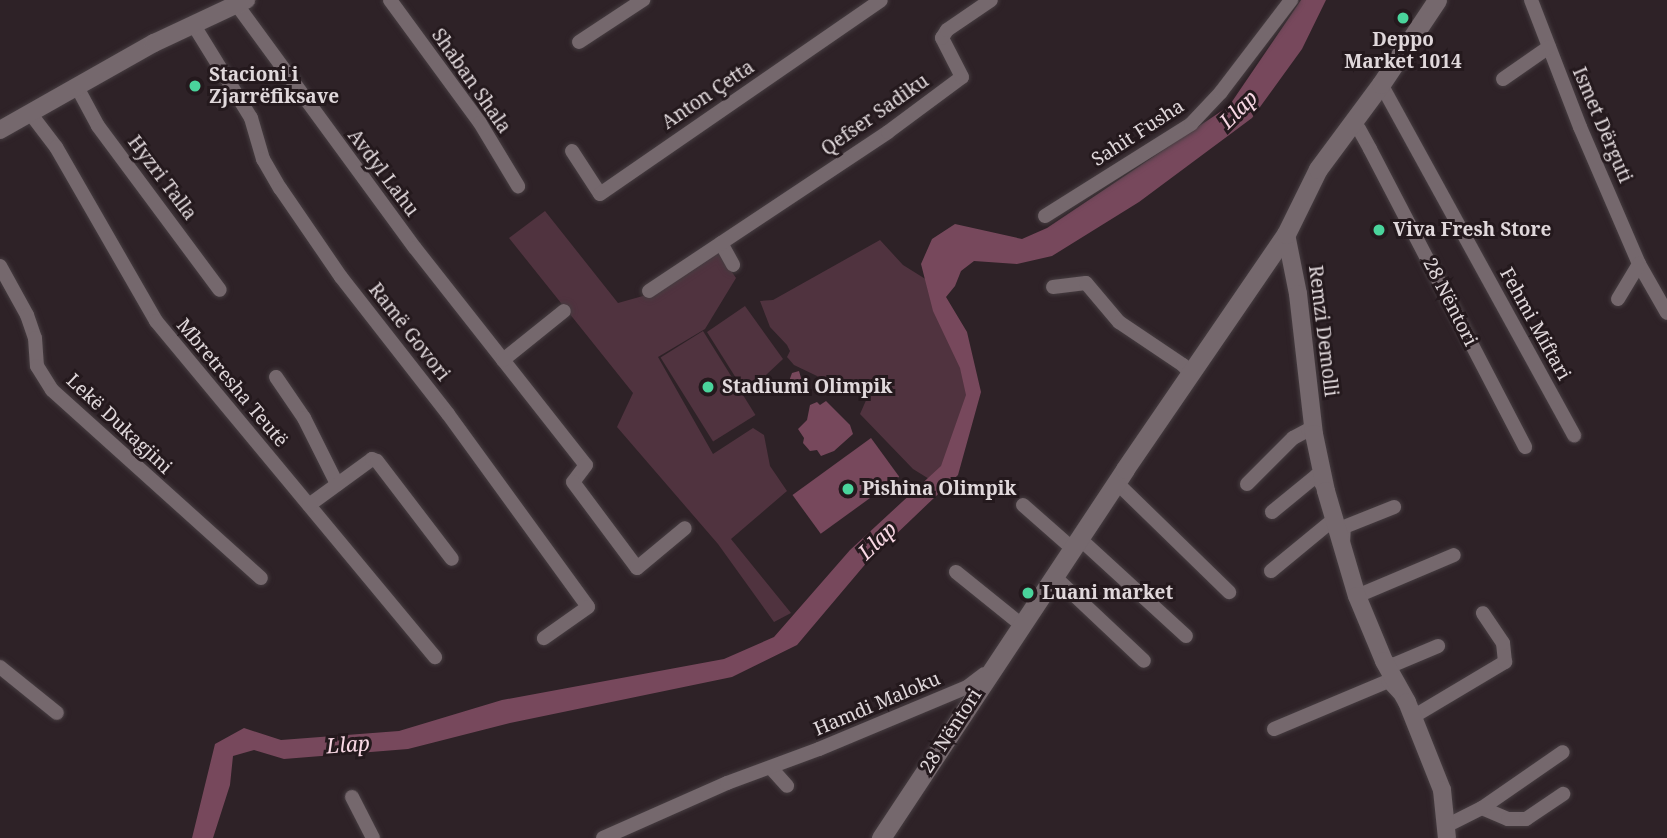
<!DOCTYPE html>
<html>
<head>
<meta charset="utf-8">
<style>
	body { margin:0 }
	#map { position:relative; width:1667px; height:838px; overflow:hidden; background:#2e2227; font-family:"Noto Serif",serif }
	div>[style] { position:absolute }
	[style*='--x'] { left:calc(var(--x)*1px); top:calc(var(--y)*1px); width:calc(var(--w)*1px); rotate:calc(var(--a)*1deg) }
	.green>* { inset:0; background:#50333f; transform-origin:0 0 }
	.water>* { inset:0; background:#77485c; transform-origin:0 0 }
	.roads { filter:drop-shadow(0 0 2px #463d41) drop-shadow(0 0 2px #463d41) }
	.minor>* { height:14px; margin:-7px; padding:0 7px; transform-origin:7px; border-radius:7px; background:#75686d }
	.tertiary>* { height:18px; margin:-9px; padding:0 9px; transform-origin:9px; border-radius:9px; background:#75686d }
	.secondary>* { height:19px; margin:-9.5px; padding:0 9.5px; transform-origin:9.5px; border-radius:9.5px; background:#75686d }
	.dots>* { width:19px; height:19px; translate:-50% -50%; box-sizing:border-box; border:4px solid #24191d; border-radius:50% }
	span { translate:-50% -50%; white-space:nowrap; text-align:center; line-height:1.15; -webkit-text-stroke:6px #24191d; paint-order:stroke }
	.poi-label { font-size:19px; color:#e0d8db; font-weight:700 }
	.left { translate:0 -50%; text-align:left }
	.street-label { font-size:19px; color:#e0d8db }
	.water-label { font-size:21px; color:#f8d8e4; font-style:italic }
</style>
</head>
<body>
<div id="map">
	<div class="green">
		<i style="clip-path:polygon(545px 211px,618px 303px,650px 294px,717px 250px,736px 278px,705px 329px,658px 357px,713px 454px,753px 428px,764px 435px,770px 466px,787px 491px,731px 539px,791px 613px,774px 622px,718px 544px,617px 427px,633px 393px,509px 238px)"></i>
		<i style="clip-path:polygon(880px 240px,903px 265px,927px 280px,972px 392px,949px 469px,934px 482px,913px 469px,860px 414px,871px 389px,828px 387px,817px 376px,794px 365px,787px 357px,790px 351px,787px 345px,770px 327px,760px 301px,773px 300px)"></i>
		<i style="clip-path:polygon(745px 306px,783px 359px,746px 394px,707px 332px)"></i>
		<i style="left:703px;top:331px;width:99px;height:50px;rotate:58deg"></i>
	</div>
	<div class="water">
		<i style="clip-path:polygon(1301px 0,1326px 0,1302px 49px,1252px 118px,1139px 202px,1052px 256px,1017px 264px,974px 261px,961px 271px,955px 286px,946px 297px,967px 332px,981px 392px,958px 475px,868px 561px,797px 645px,732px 677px,510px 723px,408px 749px,284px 759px,254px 750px,233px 756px,230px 785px,213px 838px,192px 838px,215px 744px,244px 728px,281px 740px,399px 731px,502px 700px,724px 659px,774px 637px,850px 550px,941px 466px,966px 395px,960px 368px,933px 311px,921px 264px,932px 239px,955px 224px,1022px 239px,1047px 228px,1229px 106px)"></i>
		<i style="clip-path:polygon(799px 371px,803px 385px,789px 390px,788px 396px,777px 396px,777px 385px,788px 384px,792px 373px)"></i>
		<i style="clip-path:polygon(826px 401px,850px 425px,853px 434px,834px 451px,821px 456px,817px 450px,810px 451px,803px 443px,804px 438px,798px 429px,807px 420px,810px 405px,817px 402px,820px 405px)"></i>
		<i style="left:871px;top:438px;width:48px;height:97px;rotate:54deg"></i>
	</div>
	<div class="roads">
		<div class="minor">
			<i style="--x:390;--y:0;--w:152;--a:53.8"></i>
			<i style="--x:480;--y:123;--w:74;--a:58.9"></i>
			<i style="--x:1531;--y:0;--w:136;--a:68.9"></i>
			<i style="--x:1580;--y:127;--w:149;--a:66.7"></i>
			<i style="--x:1639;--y:264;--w:56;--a:60.3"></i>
			<i style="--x:237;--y:5;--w:301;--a:53.8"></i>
			<i style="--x:415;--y:248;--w:276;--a:51.8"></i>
			<i style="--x:586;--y:465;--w:21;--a:127"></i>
			<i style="--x:573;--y:482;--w:107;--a:53.3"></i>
			<i style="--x:637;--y:568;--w:62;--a:-39.8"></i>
			<i style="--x:193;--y:24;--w:110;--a:58.3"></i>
			<i style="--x:251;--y:118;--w:43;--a:73.7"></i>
			<i style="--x:263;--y:159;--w:34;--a:60"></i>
			<i style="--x:280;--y:188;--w:108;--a:55.6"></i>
			<i style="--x:341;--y:277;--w:174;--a:52"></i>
			<i style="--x:448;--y:414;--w:238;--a:54"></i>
			<i style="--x:588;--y:607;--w:54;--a:144.8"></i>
			<i style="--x:579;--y:42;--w:77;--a:-33.3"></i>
			<i style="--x:1503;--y:79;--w:56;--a:-34.8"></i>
			<i style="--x:1381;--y:84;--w:401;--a:61.2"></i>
			<i style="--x:77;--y:87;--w:44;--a:61.7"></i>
			<i style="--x:98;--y:126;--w:204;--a:53.4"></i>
			<i style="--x:30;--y:113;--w:43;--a:52.6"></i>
			<i style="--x:56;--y:147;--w:201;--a:60.1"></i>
			<i style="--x:156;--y:321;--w:437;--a:50.3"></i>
			<i style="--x:1350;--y:126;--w:9;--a:18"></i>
			<i style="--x:1359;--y:129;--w:23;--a:61"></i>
			<i style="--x:1370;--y:149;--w:336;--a:62.5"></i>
			<i style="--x:572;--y:151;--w:51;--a:56.9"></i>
			<i style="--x:600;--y:194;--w:341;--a:-34.6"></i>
			<i style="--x:1045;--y:216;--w:173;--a:-32.2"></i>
			<i style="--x:1191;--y:124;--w:44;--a:-46.8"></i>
			<i style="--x:1221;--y:92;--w:116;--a:-52.7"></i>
			<i style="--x:721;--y:243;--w:25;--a:61"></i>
			<i style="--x:0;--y:266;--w:56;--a:61.1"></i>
			<i style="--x:27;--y:315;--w:24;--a:71"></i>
			<i style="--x:35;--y:338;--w:28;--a:86"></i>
			<i style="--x:37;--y:366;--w:28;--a:58"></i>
			<i style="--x:52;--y:390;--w:281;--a:42"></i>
			<i style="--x:1053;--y:287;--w:33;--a:-7"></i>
			<i style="--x:1086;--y:283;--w:51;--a:49.8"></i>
			<i style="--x:1119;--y:322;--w:77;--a:33.9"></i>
			<i style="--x:1183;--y:365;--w:12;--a:48"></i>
			<i style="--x:649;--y:291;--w:287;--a:-33.6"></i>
			<i style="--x:888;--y:132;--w:92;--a:-36.6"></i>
			<i style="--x:962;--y:77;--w:44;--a:-117.1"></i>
			<i style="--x:942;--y:38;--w:9;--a:-58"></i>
			<i style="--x:947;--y:30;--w:53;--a:-34.3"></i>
			<i style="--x:1618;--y:299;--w:41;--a:-59"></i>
			<i style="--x:503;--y:360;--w:78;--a:-38.8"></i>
			<i style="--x:276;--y:377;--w:50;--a:55.7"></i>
			<i style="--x:304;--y:418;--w:74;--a:63.4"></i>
			<i style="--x:1116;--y:482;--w:158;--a:44.2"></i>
			<i style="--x:1247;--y:484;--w:65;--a:-45"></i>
			<i style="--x:1293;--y:438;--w:17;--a:-28"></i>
			<i style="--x:1308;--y:430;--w:7;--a:34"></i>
			<i style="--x:309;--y:505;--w:78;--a:-36.1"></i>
			<i style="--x:372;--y:459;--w:5;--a:22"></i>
			<i style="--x:377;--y:461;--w:123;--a:52.6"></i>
			<i style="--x:1023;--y:505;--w:65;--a:41.3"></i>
			<i style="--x:1272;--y:512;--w:57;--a:-39.3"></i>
			<i style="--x:1316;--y:476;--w:16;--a:55"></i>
			<i style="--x:1079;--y:538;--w:145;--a:42.5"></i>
			<i style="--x:1343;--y:544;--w:17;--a:-87"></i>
			<i style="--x:1344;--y:527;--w:54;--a:-21.8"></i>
			<i style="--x:1271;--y:571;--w:82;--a:-39.5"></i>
			<i style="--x:956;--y:572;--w:86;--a:38.9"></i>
			<i style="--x:1055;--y:577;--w:122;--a:43.3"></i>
			<i style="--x:1357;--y:596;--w:105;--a:-22.9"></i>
			<i style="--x:1384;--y:661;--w:10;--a:24"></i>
			<i style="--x:1393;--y:665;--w:49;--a:-22.9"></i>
			<i style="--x:0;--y:667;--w:73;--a:38.9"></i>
			<i style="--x:1416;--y:726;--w:11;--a:-90"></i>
			<i style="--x:1416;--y:715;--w:104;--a:-30.8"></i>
			<i style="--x:1505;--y:662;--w:19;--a:-96"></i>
			<i style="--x:1503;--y:643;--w:36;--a:-124"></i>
			<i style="--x:1274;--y:729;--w:124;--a:-22.8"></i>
			<i style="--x:1388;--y:681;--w:16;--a:47"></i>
			<i style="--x:771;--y:768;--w:24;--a:48"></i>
			<i style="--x:352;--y:797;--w:46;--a:62.9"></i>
			<i style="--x:1482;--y:808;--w:28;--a:23"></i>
			<i style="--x:1508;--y:819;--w:18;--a:0"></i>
			<i style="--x:1526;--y:819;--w:45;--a:-34"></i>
			<i style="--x:1446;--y:826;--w:40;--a:-26.6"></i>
			<i style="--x:1482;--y:808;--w:98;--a:-34.7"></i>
			<i style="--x:603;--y:838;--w:136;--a:-23.9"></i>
			<i style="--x:727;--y:783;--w:98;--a:-20.3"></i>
			<i style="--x:819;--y:749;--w:160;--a:-22.7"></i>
			<i style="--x:967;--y:687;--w:21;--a:-37"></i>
		</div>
		<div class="tertiary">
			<i style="--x:0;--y:130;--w:177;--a:-29.5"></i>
			<i style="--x:154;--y:43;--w:102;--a:-25.1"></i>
			<i style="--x:1286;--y:234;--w:61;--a:78.7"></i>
			<i style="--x:1298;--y:294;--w:141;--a:83.5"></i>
			<i style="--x:1314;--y:434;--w:58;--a:78.1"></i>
			<i style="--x:1326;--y:491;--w:109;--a:73.6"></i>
			<i style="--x:1357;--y:596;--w:70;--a:67.4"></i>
			<i style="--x:1384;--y:661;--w:47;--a:60.7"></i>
			<i style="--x:1407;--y:702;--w:95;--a:68.3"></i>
			<i style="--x:1442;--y:790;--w:48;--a:84.1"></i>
		</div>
		<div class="secondary">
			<i style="--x:881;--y:838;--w:442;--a:-56.5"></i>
			<i style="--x:1125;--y:469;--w:285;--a:-55.6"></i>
			<i style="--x:1286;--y:234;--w:72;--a:-63.8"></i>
			<i style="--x:1318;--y:169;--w:106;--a:-53.5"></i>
			<i style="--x:1381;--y:84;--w:101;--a:-56.3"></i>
		</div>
	</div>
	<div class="dots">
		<i style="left:1403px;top:18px;background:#4ad49c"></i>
		<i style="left:195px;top:86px;background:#4ad49c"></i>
		<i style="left:1379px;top:230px;background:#4ad49c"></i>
		<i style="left:708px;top:387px;background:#4ad49c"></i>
		<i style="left:848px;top:489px;background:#4ad49c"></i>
		<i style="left:1028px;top:593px;background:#4ad49c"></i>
	</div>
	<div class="poi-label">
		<span style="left:1403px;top:51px">Deppo<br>Market 1014</span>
		<span class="left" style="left:209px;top:86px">Stacioni i<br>Zjarrëfiksave</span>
		<span class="left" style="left:1393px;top:230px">Viva Fresh Store</span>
		<span class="left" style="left:722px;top:387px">Stadiumi Olimpik</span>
		<span class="left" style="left:862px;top:489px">Pishina Olimpik</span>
		<span class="left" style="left:1042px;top:593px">Luani market</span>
	</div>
	<div class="street-label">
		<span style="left:471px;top:81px;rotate:55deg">Shaban Shala</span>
		<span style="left:708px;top:95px;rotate:-34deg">Anton Çetta</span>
		<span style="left:875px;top:115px;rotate:-35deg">Qefser Sadiku</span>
		<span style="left:1602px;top:125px;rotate:67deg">Ismet Dërguti</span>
		<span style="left:1138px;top:133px;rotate:-33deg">Sahit Fusha</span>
		<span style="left:383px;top:173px;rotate:53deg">Avdyl Lahu</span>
		<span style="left:162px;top:178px;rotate:53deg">Hyzri Talla</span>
		<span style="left:1450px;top:302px;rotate:63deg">28 Nëntori</span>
		<span style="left:1535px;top:324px;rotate:61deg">Fehmi Miftari</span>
		<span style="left:1323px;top:331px;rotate:83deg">Remzi Demolli</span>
		<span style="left:409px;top:332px;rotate:52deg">Ramë Govori</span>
		<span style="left:232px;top:383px;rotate:50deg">Mbretresha Teutë</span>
		<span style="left:119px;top:424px;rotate:43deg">Lekë Dukagjini</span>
		<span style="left:877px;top:704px;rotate:-23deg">Hamdi Maloku</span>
		<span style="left:951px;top:731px;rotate:-57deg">28 Nëntori</span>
	</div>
	<div class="water-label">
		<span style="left:1238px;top:109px;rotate:-45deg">Llap</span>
		<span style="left:877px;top:540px;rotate:-44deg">Llap</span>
		<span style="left:348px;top:744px;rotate:-4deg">Llap</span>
	</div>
</div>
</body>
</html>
